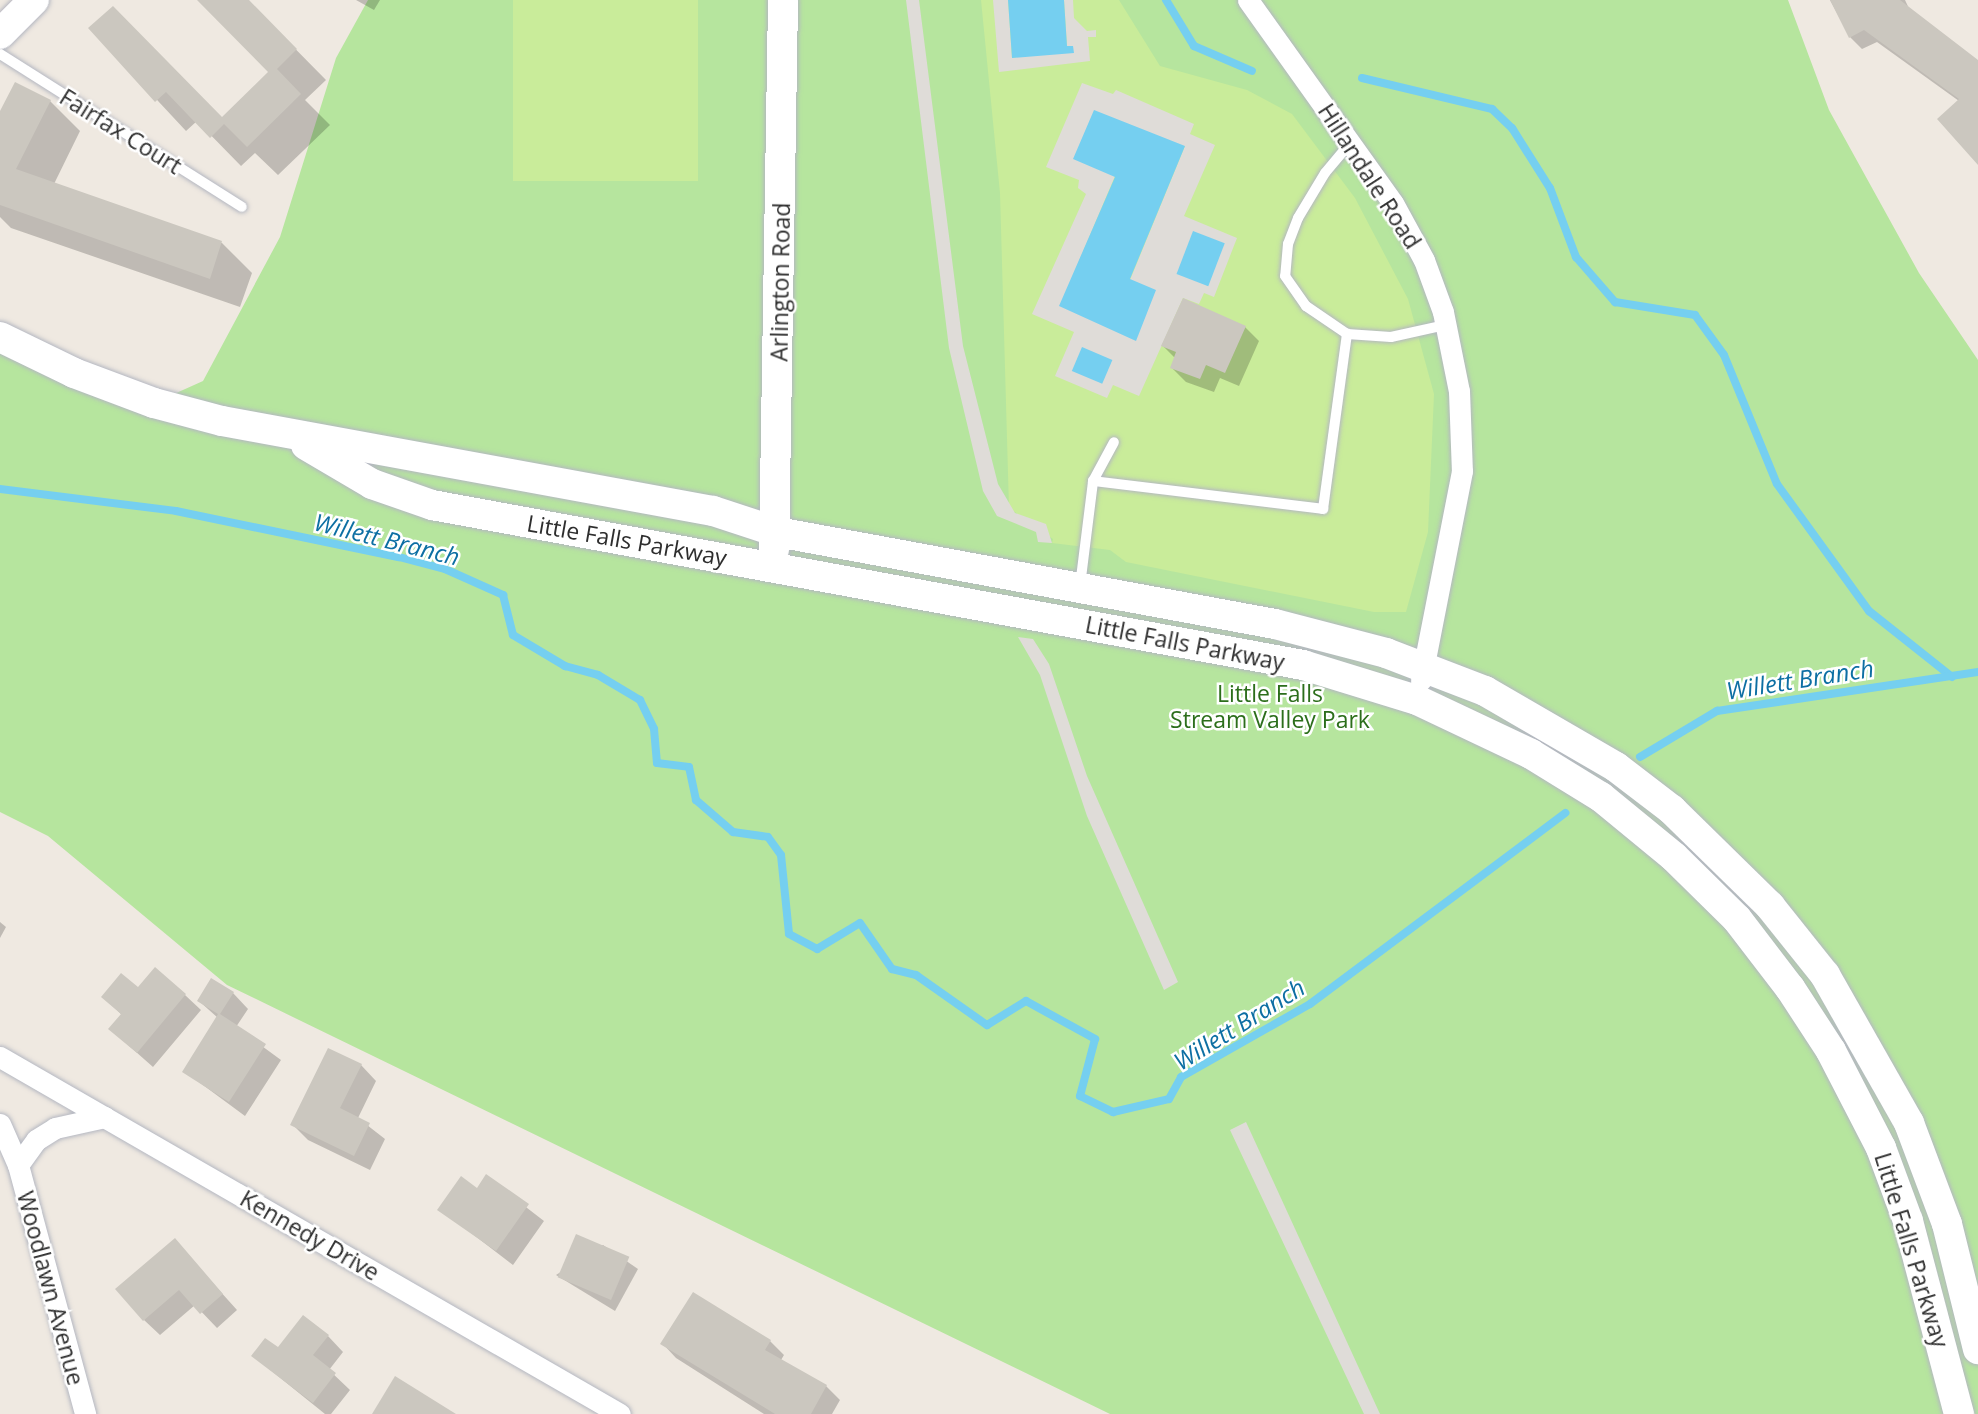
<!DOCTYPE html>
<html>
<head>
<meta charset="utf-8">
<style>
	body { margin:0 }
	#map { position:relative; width:1978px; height:1414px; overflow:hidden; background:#efe9e1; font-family:"Open Sans",sans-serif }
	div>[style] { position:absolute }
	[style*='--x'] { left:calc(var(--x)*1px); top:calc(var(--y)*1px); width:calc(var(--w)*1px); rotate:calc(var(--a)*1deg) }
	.green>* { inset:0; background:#b6e59e }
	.pitch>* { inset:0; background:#c9ec9a; transform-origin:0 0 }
	.plaza>* { inset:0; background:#dfdcd8 }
	.water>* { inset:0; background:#75cff0; transform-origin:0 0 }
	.shadow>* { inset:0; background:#0003 }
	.stream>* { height:8px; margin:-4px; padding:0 4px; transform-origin:4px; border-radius:4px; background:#75cff0 }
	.building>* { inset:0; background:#cbc7bf; transform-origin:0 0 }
	.roads { filter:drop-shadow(0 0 2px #b4b7c1) drop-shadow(0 0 2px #b4b7c1) }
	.lane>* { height:10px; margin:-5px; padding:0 5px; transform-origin:5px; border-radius:5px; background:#fff }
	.street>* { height:21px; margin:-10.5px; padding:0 10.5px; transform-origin:10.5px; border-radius:10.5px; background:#fff }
	.secondary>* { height:30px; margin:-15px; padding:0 15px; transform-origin:15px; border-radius:15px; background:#fff }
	span { translate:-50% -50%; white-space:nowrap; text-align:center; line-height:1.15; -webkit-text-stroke:5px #fff; paint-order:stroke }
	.street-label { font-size:23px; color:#2e2e2e }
	.park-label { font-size:23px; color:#2c6e1b }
	.water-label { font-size:24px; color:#0d6fa3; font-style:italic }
</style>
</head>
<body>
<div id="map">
	<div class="green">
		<i style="clip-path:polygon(368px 0,1788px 0,1829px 110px,1919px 273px,1978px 360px,1978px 1414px,1110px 1414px,227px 985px,48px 836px,0 812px,0 336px,154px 403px,203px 381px,280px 237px,336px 58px)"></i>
	</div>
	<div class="pitch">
		<i style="left:513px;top:0;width:185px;height:181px"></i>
		<i style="clip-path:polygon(981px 0,1119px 0,1160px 66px,1247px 90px,1292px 114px,1355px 198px,1408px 299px,1434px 394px,1428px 532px,1406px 612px,1374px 612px,1126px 562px,1110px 550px,1052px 543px,1053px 539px,1009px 508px,1000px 193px)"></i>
	</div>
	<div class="plaza">
		<i style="clip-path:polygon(906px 0,919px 0,963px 346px,998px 484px,1015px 513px,1046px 524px,1052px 543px,1038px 542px,1036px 532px,997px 516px,983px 491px,949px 348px)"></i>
		<i style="clip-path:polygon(993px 0,1008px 0,1012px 58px,1067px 46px,1064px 0,1073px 0,1074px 18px,1087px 31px,1096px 30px,1096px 37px,1088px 37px,1090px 61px,999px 72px)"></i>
		<i style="clip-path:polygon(evenodd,1082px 83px,1113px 94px,1116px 90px,1194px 124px,1190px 134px,1215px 145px,1184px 216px,1237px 238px,1214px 297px,1204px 293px,1199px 304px,1183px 298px,1139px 396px,1113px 385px,1107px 398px,1055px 376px,1074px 332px,1032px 314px,1086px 194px,1078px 188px,1079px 180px,1046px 167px,1082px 83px,1185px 146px,1130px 280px,1060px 306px,1115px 176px,1185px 146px)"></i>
		<i style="clip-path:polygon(1018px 637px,1033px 639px,1049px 664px,1087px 776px,1178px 982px,1164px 990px,1087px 816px,1040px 675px)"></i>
		<i style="clip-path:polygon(1246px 1122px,1380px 1414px,1364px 1414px,1230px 1130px)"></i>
	</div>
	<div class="water">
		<i style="clip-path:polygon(1008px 0,1064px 0,1067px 46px,1073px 46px,1074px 53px,1012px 58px)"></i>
		<i style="clip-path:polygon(1094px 110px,1185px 146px,1130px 279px,1156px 290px,1136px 341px,1059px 306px,1115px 177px,1073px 159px)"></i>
		<i style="left:1193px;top:231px;width:34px;height:46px;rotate:21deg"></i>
		<i style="left:1082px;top:347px;width:33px;height:26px;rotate:23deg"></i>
	</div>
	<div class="shadow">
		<i style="clip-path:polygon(200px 0,247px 0,326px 80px,305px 100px,330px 125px,278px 175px,255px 153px,241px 166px,197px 121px,186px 131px,90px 28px,222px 119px,271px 72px)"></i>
		<i style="clip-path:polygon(356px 0,380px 0,374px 10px)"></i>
		<i style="clip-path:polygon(1830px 0,1905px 0,1912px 15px,1978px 62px,1978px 162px,1959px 101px,1877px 42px,1862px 49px,1850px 37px)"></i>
		<i style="clip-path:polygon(50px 101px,80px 131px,54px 184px,222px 243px,252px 273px,240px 307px,11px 228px,0 217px,0 114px)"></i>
		<i style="clip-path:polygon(1245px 327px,1259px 341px,1239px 386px,1220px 378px,1214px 392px,1186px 382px,1172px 368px,1175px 358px,1163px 346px)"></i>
		<i style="clip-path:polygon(0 922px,6px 927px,0 938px)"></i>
		<i style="clip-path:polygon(139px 990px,185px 995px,201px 1010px,153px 1067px,110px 1029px,122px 1015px,103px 997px)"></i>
		<i style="clip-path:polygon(233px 993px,248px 1009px,236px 1027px,281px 1060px,245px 1116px,184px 1071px,218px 1018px,199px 1001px)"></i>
		<i style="clip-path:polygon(361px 1065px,376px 1081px,358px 1118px,385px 1139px,370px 1170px,308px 1140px,292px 1124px)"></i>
		<i style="clip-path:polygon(487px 1177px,544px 1221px,513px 1265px,440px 1209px,478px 1190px)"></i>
		<i style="clip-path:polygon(174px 1240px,237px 1310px,217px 1328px,195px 1305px,160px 1335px,144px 1320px)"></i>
		<i style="clip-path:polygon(603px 1245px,638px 1269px,615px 1311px,556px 1275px)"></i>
		<i style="clip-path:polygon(693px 1294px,770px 1341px,784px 1355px,781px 1360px,826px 1386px,840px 1400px,832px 1414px,764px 1414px,676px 1358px,663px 1344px)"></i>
		<i style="clip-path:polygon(328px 1336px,343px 1352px,329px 1370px,350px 1390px,331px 1414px,325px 1414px,253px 1356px)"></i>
	</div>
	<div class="stream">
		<i style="--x:1166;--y:0;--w:54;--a:58.7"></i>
		<i style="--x:1194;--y:46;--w:63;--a:23.3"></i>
		<i style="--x:1362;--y:78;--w:134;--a:13.4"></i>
		<i style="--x:1492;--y:109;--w:28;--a:44"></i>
		<i style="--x:1512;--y:128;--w:71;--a:57.7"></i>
		<i style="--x:1550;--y:188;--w:74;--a:69.4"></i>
		<i style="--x:1576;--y:257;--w:60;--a:49.1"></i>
		<i style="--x:1615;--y:302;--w:81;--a:9.2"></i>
		<i style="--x:1695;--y:315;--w:49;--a:54.1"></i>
		<i style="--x:1724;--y:355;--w:139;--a:67.7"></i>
		<i style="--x:1777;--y:484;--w:157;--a:54.1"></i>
		<i style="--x:1869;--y:611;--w:106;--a:38.5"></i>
		<i style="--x:0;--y:489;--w:177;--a:7.1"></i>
		<i style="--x:176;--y:511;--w:228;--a:11.7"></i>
		<i style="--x:399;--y:557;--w:48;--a:14.6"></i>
		<i style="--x:445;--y:569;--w:64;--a:24.1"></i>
		<i style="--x:503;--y:595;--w:41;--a:76"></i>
		<i style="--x:513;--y:635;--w:61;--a:30.8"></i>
		<i style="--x:565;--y:666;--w:34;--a:15"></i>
		<i style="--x:598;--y:675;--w:49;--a:30.8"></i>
		<i style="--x:640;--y:700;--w:32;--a:64"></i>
		<i style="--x:654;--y:729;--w:34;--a:85"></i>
		<i style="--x:657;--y:763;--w:32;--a:7"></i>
		<i style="--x:689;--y:767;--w:34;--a:78"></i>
		<i style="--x:696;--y:800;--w:49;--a:40.9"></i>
		<i style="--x:733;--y:832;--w:35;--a:8"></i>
		<i style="--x:768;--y:837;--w:22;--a:54"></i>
		<i style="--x:781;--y:855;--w:79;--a:84.2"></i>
		<i style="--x:789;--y:934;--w:32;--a:28"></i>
		<i style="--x:817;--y:949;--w:50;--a:-31.2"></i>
		<i style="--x:860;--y:923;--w:56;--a:55.2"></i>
		<i style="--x:892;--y:969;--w:25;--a:14"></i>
		<i style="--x:916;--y:975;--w:87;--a:35.2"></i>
		<i style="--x:987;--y:1025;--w:46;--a:-31.6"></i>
		<i style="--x:1026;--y:1001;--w:79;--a:28.8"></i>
		<i style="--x:1095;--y:1039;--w:59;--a:104.7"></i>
		<i style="--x:1080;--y:1096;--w:37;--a:26"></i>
		<i style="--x:1113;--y:1112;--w:57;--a:-13.1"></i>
		<i style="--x:1169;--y:1099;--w:25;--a:-61"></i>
		<i style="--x:1181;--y:1077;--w:148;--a:-29.5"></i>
		<i style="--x:1310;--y:1004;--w:319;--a:-36.8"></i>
		<i style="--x:1640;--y:757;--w:90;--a:-30.9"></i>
		<i style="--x:1717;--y:711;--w:264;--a:-8.5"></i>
	</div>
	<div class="building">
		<i style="clip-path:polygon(197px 0,249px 0,297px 49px,277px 69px,301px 94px,247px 147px,224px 124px,210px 138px,166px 92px,155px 102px,88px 28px,113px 6px,222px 117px,268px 72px)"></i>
		<i style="clip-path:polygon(1830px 0,1900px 0,1978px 60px,1978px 165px,1937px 119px,1959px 99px,1864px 30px,1849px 38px)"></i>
		<i style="clip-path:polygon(15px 82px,51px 100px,16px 169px,222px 241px,210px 279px,0 205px,0 111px)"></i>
		<i style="clip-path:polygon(1183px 298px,1246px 326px,1225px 373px,1206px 365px,1200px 379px,1170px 368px,1176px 352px,1161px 346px)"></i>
		<i style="clip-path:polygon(155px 967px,186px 994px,137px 1053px,108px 1029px,121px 1014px,101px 997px,121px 973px,138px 987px)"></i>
		<i style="clip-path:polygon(211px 978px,234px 992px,220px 1014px,266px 1044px,229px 1102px,182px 1072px,218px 1014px,197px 1001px)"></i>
		<i style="clip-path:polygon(328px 1048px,362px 1064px,340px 1108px,370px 1123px,354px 1156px,290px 1125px)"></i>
		<i style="clip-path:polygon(486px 1174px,529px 1204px,496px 1251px,437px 1210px,461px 1176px,477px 1188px)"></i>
		<i style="left:576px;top:1234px;width:58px;height:47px;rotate:23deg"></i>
		<i style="clip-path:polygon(175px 1238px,223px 1294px,200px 1314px,179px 1290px,143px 1321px,115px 1289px)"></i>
		<i style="clip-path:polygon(693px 1292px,771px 1340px,765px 1350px,827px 1385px,811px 1414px,775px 1414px,660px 1344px)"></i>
		<i style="clip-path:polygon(303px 1315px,329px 1335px,313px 1355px,336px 1373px,313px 1403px,251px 1356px,265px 1338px,278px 1347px)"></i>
		<i style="clip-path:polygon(395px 1376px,456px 1414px,372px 1414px)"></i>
	</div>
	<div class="roads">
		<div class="lane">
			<i style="--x:0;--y:54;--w:286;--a:32.3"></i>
			<i style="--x:1351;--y:142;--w:40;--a:130"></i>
			<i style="--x:1325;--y:173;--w:52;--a:121"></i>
			<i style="--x:1298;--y:218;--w:28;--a:111"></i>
			<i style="--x:1288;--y:244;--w:32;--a:95"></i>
			<i style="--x:1285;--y:276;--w:37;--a:55"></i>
			<i style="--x:1306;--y:306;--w:50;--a:34.3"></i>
			<i style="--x:1347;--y:334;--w:44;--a:3.9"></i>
			<i style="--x:1391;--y:337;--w:55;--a:-12.5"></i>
			<i style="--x:1093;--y:481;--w:232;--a:6.9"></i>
			<i style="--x:1323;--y:509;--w:177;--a:-82.2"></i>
			<i style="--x:1080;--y:586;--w:106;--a:-82.9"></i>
			<i style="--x:1093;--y:481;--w:44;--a:-61.7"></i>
		</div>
		<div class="street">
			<i style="--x:1248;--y:0;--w:249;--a:54.5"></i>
			<i style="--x:1393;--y:203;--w:65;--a:61.5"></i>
			<i style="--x:1424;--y:260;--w:55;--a:69.9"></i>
			<i style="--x:1443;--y:312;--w:81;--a:78.6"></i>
			<i style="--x:1459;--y:391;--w:80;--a:87.9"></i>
			<i style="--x:1462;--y:471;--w:213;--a:101.1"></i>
			<i style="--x:0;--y:1057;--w:715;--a:29.93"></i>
			<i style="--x:0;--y:1124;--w:45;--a:66.3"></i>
			<i style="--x:18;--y:1165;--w:258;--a:74.9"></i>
			<i style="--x:18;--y:1165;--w:31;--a:-54"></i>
			<i style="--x:36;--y:1140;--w:22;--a:-32"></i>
			<i style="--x:55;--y:1128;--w:51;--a:-12.4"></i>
		</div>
		<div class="secondary">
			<i style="--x:0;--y:34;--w:48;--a:-45"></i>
			<i style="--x:0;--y:337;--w:82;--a:25.9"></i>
			<i style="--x:74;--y:373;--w:85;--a:20.6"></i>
			<i style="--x:154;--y:403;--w:70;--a:14.8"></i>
			<i style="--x:222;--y:421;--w:499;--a:10.4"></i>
			<i style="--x:713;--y:511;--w:67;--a:18.2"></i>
			<i style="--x:777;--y:532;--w:506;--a:10.47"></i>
			<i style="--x:1275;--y:624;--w:115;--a:14.6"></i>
			<i style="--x:1386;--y:653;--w:106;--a:21"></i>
			<i style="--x:1485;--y:691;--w:151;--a:30.1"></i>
			<i style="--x:1616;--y:767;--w:71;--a:37.5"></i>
			<i style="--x:1672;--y:810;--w:137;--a:44.4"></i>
			<i style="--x:1770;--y:906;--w:88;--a:51.4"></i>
			<i style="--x:1825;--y:975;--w:170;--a:60.4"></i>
			<i style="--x:1909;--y:1123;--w:108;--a:69.4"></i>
			<i style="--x:1947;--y:1224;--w:129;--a:76.1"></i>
			<i style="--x:306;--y:445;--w:77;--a:30.6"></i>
			<i style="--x:372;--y:484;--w:64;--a:19.3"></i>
			<i style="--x:432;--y:505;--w:886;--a:10.41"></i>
			<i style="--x:1303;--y:665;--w:119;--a:17.1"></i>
			<i style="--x:1417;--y:700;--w:126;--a:25.3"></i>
			<i style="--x:1531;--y:754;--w:82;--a:31.6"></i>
			<i style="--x:1601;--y:797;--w:94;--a:39.4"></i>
			<i style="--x:1674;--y:857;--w:88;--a:44.5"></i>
			<i style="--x:1737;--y:919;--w:87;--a:52.5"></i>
			<i style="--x:1790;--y:988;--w:75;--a:56.9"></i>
			<i style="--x:1831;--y:1051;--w:109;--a:62.7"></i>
			<i style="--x:1881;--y:1148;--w:78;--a:69.7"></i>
			<i style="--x:1908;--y:1221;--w:200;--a:75.2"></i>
			<i style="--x:774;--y:550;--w:550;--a:-89.06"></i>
		</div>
	</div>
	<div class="street-label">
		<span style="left:121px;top:131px;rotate:32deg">Fairfax Court</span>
		<span style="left:1370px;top:176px;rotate:57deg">Hillandale Road</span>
		<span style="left:780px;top:282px;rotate:-89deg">Arlington Road</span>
		<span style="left:627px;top:540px;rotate:10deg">Little Falls Parkway</span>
		<span style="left:1185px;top:643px;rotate:11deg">Little Falls Parkway</span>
		<span style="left:310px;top:1235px;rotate:30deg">Kennedy Drive</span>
		<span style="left:1912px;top:1250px;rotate:73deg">Little Falls Parkway</span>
		<span style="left:51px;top:1288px;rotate:75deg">Woodlawn Avenue</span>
	</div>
	<div class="park-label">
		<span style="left:1270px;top:706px">Little Falls<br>Stream Valley Park</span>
	</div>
	<div class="water-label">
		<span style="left:387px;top:539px;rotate:14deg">Willett Branch</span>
		<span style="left:1800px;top:679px;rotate:-9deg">Willett Branch</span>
		<span style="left:1239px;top:1024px;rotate:-32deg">Willett Branch</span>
	</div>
</div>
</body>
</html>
